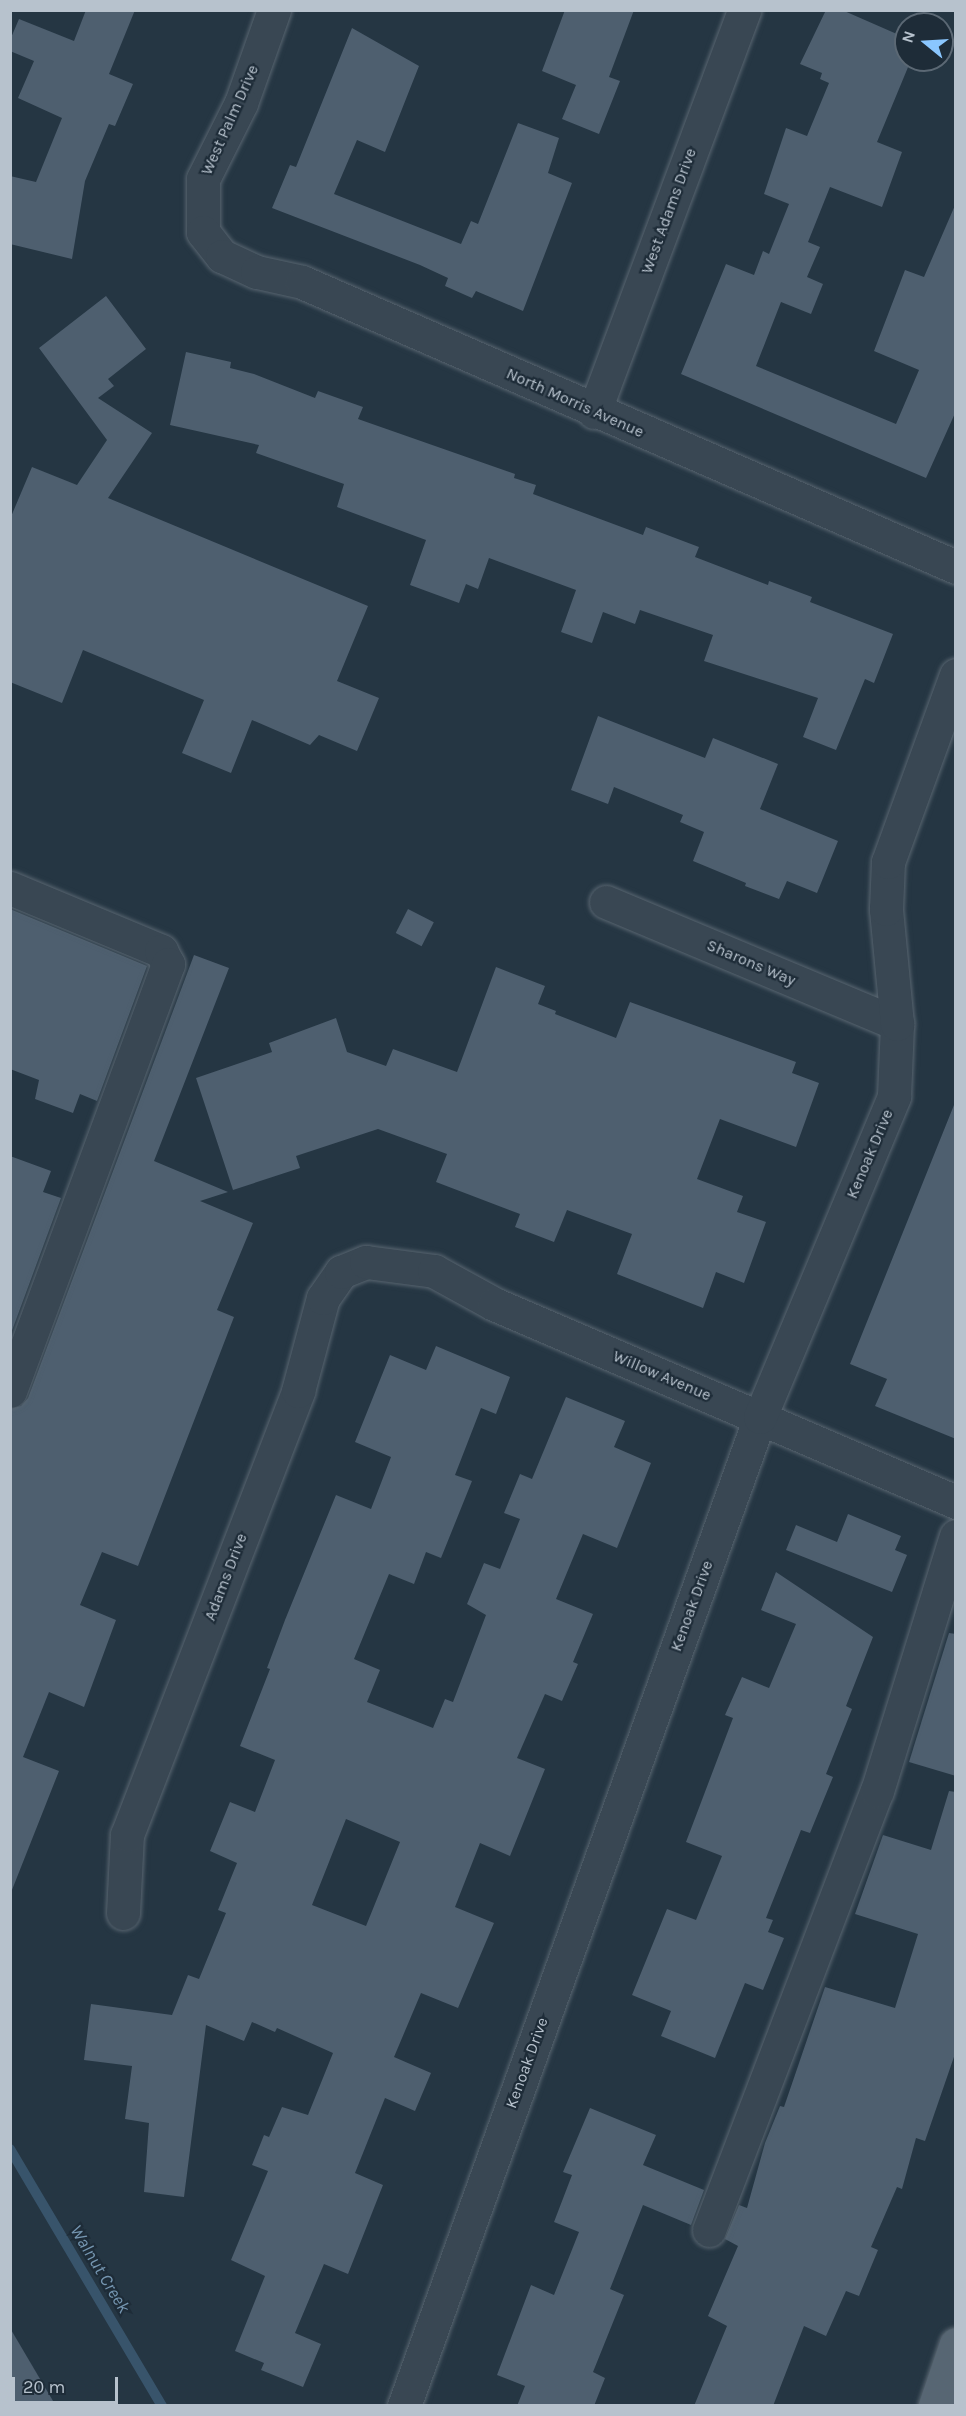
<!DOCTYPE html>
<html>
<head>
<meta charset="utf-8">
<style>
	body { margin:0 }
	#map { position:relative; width:966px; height:2416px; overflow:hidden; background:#253643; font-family:Karla,sans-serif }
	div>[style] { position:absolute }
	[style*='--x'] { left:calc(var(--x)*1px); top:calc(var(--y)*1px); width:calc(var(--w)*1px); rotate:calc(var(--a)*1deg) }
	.stream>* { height:10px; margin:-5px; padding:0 5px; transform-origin:5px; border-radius:5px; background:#38546b }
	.building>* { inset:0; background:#4e5f6f; transform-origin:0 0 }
	.roads { filter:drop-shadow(0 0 2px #586570) drop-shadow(0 0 2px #586570) }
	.minor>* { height:33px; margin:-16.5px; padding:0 16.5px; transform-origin:16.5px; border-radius:16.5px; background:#394753 }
	.major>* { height:33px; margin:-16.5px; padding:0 16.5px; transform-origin:16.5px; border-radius:16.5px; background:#576673 }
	span { translate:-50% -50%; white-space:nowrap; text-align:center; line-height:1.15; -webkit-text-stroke:4.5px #1e2c38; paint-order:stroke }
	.street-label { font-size:16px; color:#b7c2cd }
	.water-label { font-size:18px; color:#7596b1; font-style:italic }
	.frame { position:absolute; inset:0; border:12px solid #b7c2cd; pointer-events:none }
	.north { position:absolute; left:894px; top:12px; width:60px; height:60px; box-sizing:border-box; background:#1e2c38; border:2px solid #5b6874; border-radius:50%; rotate:288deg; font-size:16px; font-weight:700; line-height:24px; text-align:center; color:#b7c2cd }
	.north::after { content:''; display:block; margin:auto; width:21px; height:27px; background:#8ac6fe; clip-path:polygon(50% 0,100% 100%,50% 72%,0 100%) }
	.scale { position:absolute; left:12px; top:2377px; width:106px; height:27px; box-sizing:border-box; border:3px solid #b7c2cd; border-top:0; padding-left:8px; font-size:18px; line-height:21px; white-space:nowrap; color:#b7c2cd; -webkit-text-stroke:4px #1e2c38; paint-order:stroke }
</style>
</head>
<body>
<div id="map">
	<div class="stream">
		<i style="--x:10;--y:2149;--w:299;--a:59.4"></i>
	</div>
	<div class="building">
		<i style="clip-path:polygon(86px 10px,135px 10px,109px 74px,133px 84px,115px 126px,109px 124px,85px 181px,72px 259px,10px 244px,10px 176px,36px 182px,62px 118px,18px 98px,34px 61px,10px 51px,10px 40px,19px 19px,74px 41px)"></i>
		<i style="clip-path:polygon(565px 10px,634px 10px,609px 77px,620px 81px,599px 134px,562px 119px,576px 85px,542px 71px)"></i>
		<i style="clip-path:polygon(826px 10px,842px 10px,906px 38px,906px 60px,911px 60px,877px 142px,902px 152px,882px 207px,830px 187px,808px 242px,820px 247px,807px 277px,823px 284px,811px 314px,781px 302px,756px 366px,896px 424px,919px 370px,874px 351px,905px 270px,924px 277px,956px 203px,956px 411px,926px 478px,681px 374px,726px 264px,754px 275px,763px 251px,769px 254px,789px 204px,764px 194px,786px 128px,807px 136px,829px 83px,820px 79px,822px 73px,800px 64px)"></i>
		<i style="clip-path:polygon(352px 28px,419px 66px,385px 152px,357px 140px,334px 194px,461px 244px,471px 221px,478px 224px,518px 123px,559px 138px,548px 173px,572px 183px,523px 311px,476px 291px,472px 298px,445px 286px,448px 278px,420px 265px,272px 208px,290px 165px,296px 167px)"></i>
		<i style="clip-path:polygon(106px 296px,146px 349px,108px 379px,114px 386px,98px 398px,152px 433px,108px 498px,368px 606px,337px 681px,379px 698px,357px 751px,319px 735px,310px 745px,252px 720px,231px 773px,182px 753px,204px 700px,83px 650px,62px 703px,10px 682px,10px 519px,32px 467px,77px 485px,107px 440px,39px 348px)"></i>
		<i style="clip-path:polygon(186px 352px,231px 362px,230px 368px,254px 374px,315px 398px,318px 391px,363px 407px,358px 419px,515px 474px,514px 478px,536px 485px,533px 494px,643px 535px,646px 527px,699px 547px,695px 557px,768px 585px,769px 581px,812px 597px,810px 602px,893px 634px,874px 683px,865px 679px,836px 750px,803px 737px,818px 698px,704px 661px,713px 635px,640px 610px,635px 624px,603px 612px,592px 643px,561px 632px,576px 590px,489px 558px,478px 589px,466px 584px,459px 603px,410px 585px,426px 540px,337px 507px,344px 484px,256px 453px,259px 445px,170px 425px)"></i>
		<i style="clip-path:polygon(598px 716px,705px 758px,713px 738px,778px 764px,760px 809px,838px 841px,817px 893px,787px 881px,779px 899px,745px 886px,746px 883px,693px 861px,704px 832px,680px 822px,683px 815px,614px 787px,608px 804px,571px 790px)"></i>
		<i style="clip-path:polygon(10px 909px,147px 966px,97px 1101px,80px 1094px,73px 1113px,35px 1099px,39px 1080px,10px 1069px)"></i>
		<i style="left:408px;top:909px;width:29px;height:27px;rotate:27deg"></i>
		<i style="clip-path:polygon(194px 955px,229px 968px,154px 1161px,228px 1192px,200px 1201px,253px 1223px,217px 1310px,234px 1317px,138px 1566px,102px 1552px,80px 1605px,116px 1620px,84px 1707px,49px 1692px,23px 1757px,59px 1771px,10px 1895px,10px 1409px,21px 1406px,28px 1398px)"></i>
		<i style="clip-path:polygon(496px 967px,545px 986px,538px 1004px,556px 1011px,555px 1014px,616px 1038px,630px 1002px,796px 1062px,792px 1073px,819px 1083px,796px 1147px,720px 1119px,697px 1179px,743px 1196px,737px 1212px,766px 1222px,744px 1283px,716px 1272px,703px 1308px,617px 1274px,632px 1234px,567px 1210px,554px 1242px,515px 1227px,520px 1214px,436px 1182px,447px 1154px,378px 1129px,296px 1156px,300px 1168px,233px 1190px,196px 1078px,272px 1052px,269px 1043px,336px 1018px,347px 1052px,386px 1066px,393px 1049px,457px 1072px)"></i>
		<i style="clip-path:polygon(956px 1100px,956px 1439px,875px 1406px,887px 1379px,850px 1364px)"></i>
		<i style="clip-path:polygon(10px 1156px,51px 1171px,43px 1192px,61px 1198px,10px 1336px)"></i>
		<i style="clip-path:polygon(evenodd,436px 1346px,510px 1377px,496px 1414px,481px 1408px,455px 1475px,472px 1481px,441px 1558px,426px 1552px,414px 1584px,389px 1574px,354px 1659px,380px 1670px,367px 1702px,433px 1728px,445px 1699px,453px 1702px,486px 1615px,467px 1604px,484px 1563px,500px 1569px,520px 1519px,504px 1513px,520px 1474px,532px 1479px,566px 1397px,625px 1421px,614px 1447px,651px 1463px,617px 1548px,583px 1534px,556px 1599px,593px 1614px,573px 1662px,578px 1664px,562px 1701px,545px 1694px,517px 1758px,545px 1769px,510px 1856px,480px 1843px,455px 1907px,494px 1923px,458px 2008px,421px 1993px,394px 2057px,431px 2073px,415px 2111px,385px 2098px,355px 2173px,383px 2185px,348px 2274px,324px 2264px,295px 2333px,321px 2344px,303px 2387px,261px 2370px,264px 2363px,235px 2351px,265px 2276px,231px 2260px,268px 2171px,252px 2165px,264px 2135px,269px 2137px,282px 2107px,308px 2115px,333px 2053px,277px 2028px,275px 2032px,252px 2022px,244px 2041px,206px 2025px,184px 2197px,144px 2192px,149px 2123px,125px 2119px,132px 2066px,84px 2060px,90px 2011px,91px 2004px,172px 2015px,188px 1975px,199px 1979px,226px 1913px,218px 1910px,237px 1863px,210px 1851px,230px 1802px,255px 1812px,275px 1760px,240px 1746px,270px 1669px,267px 1668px,285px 1620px,336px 1495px,371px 1509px,391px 1457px,355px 1442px,390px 1355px,426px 1370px,436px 1346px,346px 1819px,400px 1842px,366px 1926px,312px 1905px,346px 1819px)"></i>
		<i style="clip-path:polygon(848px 1514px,901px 1536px,895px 1550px,907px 1555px,892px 1592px,786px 1550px,796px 1525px,837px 1542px)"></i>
		<i style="clip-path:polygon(776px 1572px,873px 1637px,846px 1706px,852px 1709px,826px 1774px,833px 1777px,810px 1833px,801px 1830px,766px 1918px,773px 1920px,768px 1932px,784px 1938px,763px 1990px,745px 1983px,715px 2058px,661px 2036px,671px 2011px,632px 1995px,667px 1909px,696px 1920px,722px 1856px,686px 1842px,733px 1718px,725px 1715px,742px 1677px,769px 1688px,796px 1624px,761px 1610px)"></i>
		<i style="clip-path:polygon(949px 1633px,956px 1634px,956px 1776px,909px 1762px)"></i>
		<i style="clip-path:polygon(949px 1791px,956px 1792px,956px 2051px,925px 2141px,916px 2138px,902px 2189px,897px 2187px,871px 2247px,878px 2250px,859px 2296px,846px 2291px,826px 2336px,804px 2326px,773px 2406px,694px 2406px,727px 2326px,708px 2316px,738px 2246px,725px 2239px,739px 2205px,747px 2208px,765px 2143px,780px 2106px,784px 2107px,825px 1987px,895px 2008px,918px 1934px,855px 1914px,883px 1835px,931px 1850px)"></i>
		<i style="clip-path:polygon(590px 2108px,656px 2135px,643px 2165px,704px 2190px,691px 2225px,643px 2205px,610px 2289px,624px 2295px,593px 2372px,605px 2378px,594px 2406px,517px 2406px,525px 2386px,497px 2375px,531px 2285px,554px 2295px,579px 2232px,554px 2222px,572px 2175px,563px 2172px)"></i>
		<i style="clip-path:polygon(10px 2328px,56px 2406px,10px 2406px)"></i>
	</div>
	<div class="roads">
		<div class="minor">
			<i style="--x:274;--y:10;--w:99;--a:109.5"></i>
			<i style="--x:241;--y:103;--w:85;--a:116.6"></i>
			<i style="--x:203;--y:179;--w:53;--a:90"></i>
			<i style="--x:203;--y:232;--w:31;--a:52"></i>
			<i style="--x:222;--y:256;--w:38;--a:25"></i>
			<i style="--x:257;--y:272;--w:46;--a:12.5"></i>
			<i style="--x:302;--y:282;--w:713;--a:23.55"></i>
			<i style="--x:594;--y:412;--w:429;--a:-69.5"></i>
			<i style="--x:10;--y:888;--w:164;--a:22.6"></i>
			<i style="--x:161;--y:951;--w:15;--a:62"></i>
			<i style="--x:168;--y:964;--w:455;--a:110.3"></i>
			<i style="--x:606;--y:902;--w:316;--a:22.7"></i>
			<i style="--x:123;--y:1913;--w:78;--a:-87.1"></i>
			<i style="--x:127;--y:1835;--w:476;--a:-68.9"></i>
			<i style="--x:298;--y:1391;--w:96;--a:-75"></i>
			<i style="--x:323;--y:1298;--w:32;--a:-55"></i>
			<i style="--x:341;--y:1272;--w:27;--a:-22"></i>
			<i style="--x:366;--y:1262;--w:69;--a:7.5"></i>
			<i style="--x:434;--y:1271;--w:68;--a:28.8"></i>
			<i style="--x:494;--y:1304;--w:503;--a:23.2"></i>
			<i style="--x:709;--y:2230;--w:470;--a:-69.1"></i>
			<i style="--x:877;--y:1791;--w:267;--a:-72.8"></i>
			<i style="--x:404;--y:2406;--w:1051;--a:-70.2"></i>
			<i style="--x:760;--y:1417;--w:348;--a:-67.3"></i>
			<i style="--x:894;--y:1096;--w:72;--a:-87.6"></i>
			<i style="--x:897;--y:1024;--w:116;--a:-95.5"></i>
			<i style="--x:886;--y:909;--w:47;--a:-87.6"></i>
			<i style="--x:888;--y:862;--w:199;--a:-70"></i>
		</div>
		<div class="major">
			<i style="--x:935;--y:2406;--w:65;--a:-71.3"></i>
		</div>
	</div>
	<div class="street-label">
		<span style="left:230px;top:120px;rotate:-66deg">West Palm Drive</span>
		<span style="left:669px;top:211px;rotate:-70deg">West Adams Drive</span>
		<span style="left:575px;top:403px;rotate:24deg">North Morris Avenue</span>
		<span style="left:751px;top:963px;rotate:23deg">Sharons Way</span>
		<span style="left:870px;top:1154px;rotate:-67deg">Kenoak Drive</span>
		<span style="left:662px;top:1376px;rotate:23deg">Willow Avenue</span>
		<span style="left:226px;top:1577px;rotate:-69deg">Adams Drive</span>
		<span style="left:692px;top:1606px;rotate:-70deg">Kenoak Drive</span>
		<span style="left:527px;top:2063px;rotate:-70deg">Kenoak Drive</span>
	</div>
	<div class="water-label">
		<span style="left:100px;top:2269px;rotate:59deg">Walnut Creek</span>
	</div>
	<div class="frame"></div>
	<div class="north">N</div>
	<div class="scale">20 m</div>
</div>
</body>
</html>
